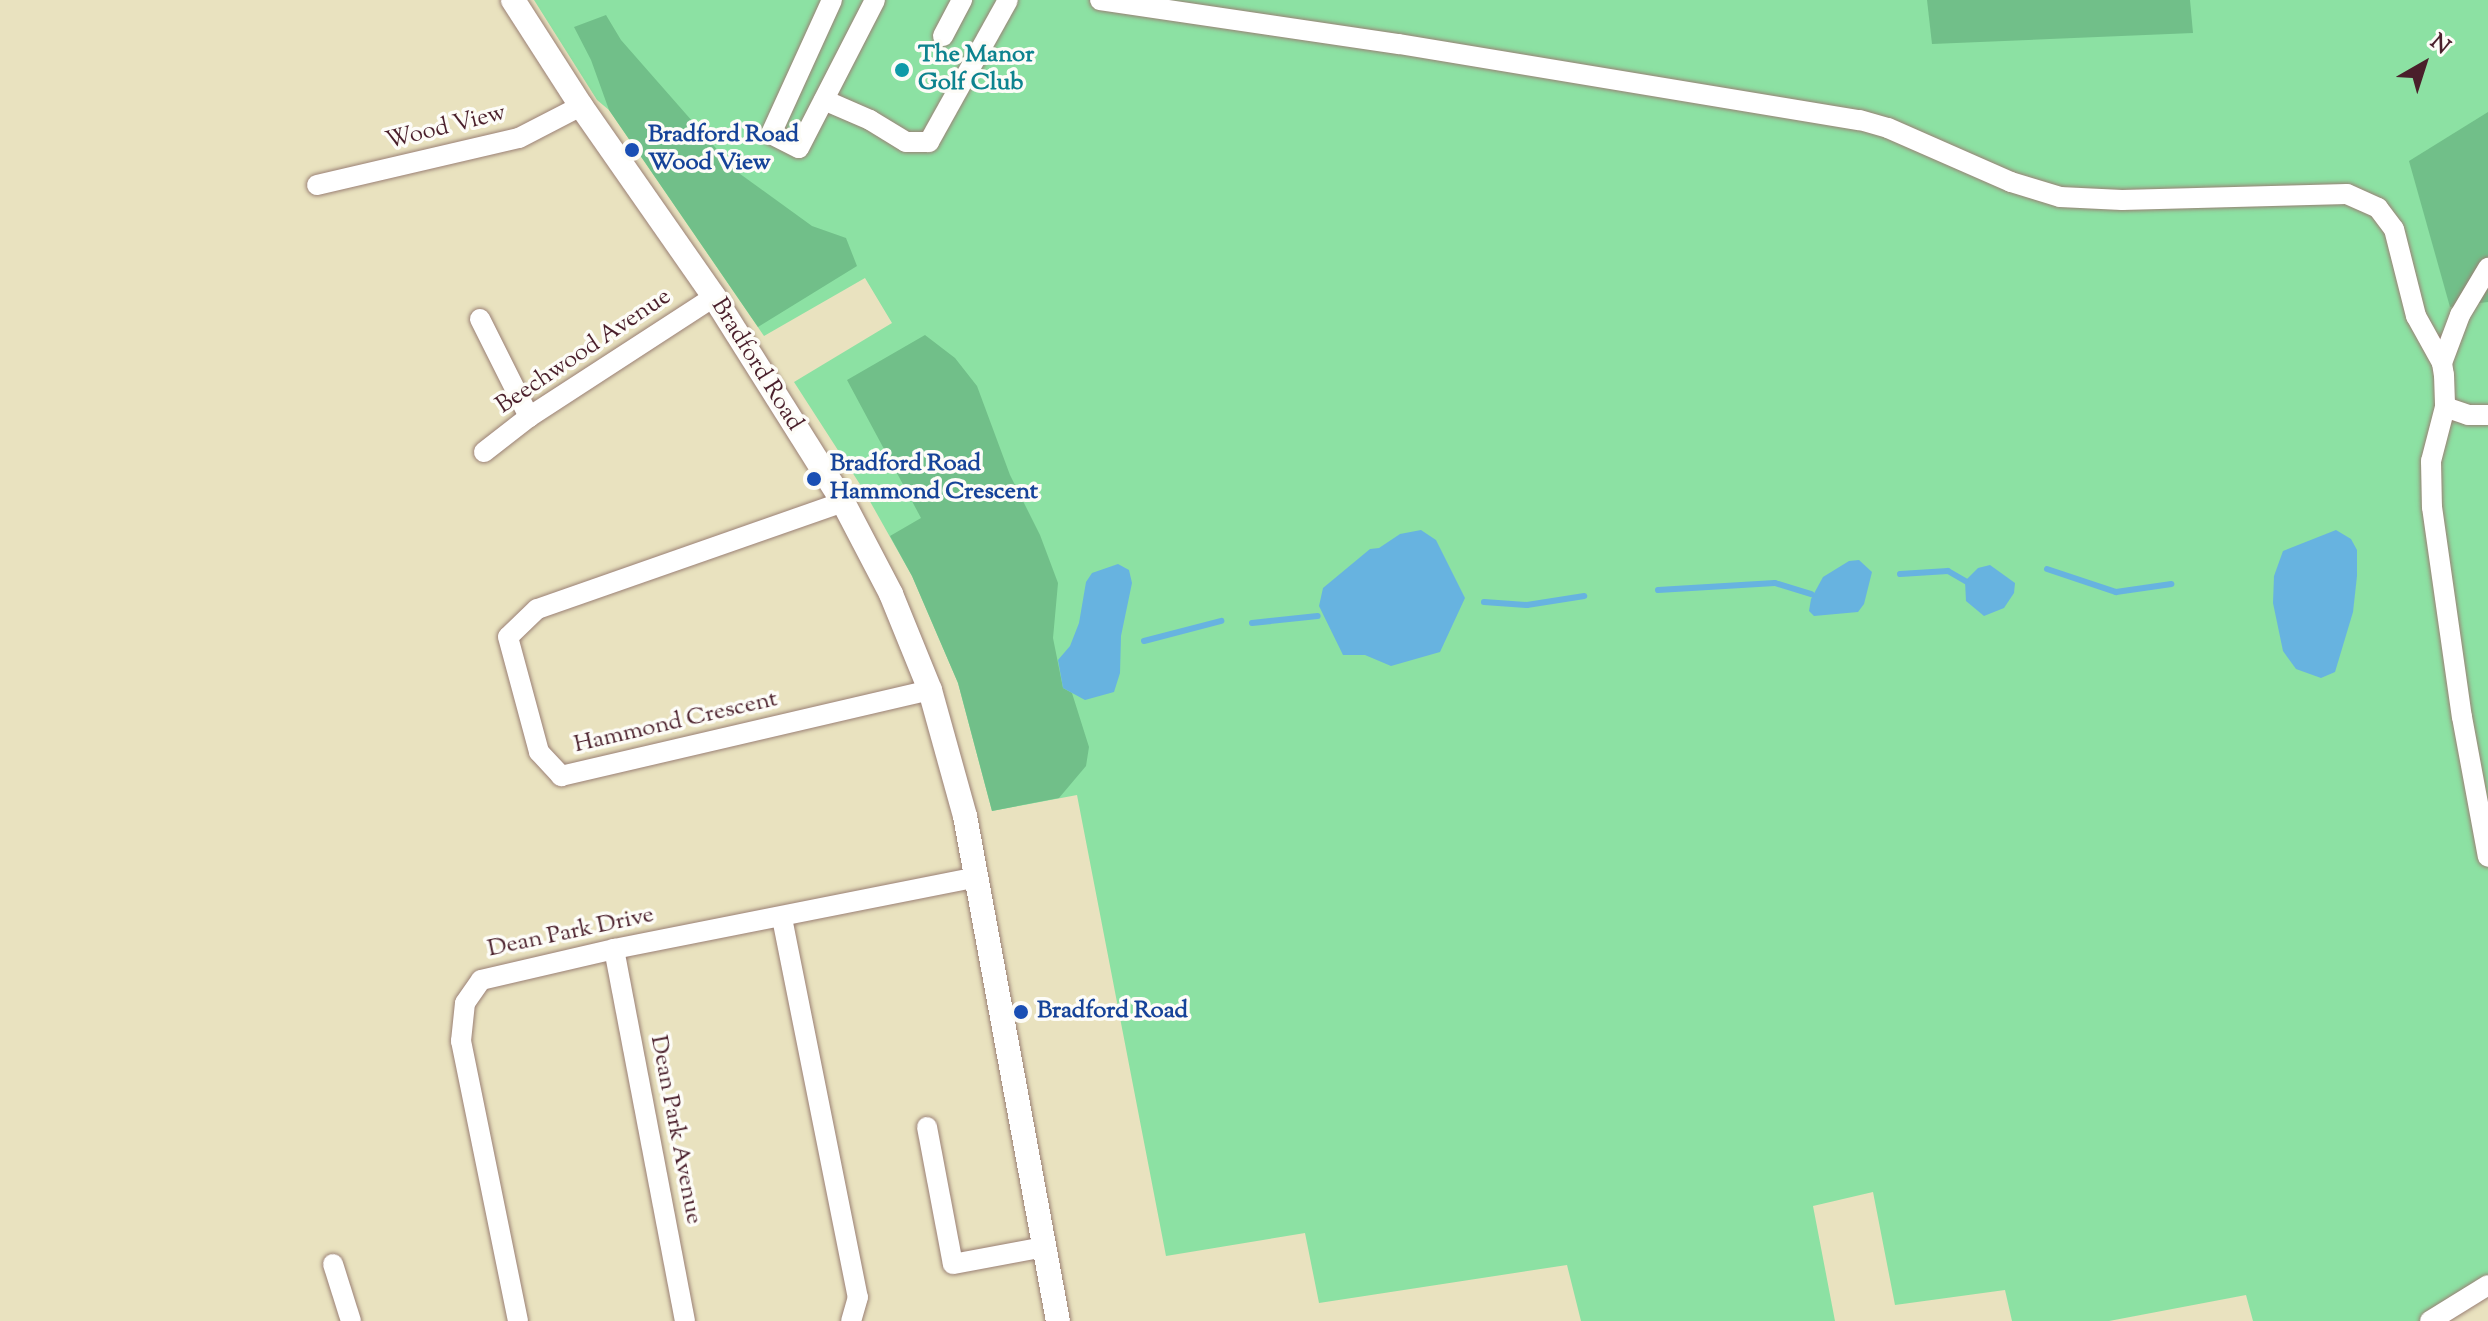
<!DOCTYPE html>
<html>
<head>
<meta charset="utf-8">
<style>
	body { margin:0 }
	#map { position:relative; width:2488px; height:1321px; overflow:hidden; background:#e9e2bf; font-family:"Sorts Mill Goudy",serif }
	div>[style] { position:absolute }
	[style*='--x'] { left:calc(var(--x)*1px); top:calc(var(--y)*1px); width:calc(var(--w)*1px); rotate:calc(var(--a)*1deg) }
	.green>* { inset:0; background:#8ce1a3 }
	.forest>* { inset:0; background:#71bf89 }
	.water>* { inset:0; background:#67b3e0 }
	.stream>* { height:6px; margin:-3px; padding:0 3px; transform-origin:3px; border-radius:3px; background:#67b3e0 }
	.roads { filter:drop-shadow(0 0 2px #9a8075) drop-shadow(0 0 2px #9a8075) }
	.minor>* { height:20px; margin:-10px; padding:0 10px; transform-origin:10px; border-radius:10px; background:#fff }
	.major>* { height:24px; margin:-12px; padding:0 12px; transform-origin:12px; border-radius:12px; background:#fff }
	.dots>* { width:22px; height:22px; translate:-50% -50%; box-sizing:border-box; border:4px solid #fdfcf7; border-radius:50% }
	span { translate:-50% -50%; white-space:nowrap; text-align:center; line-height:1.15; -webkit-text-stroke:7px #fdfcf7; paint-order:stroke }
	.culture-label { font-size:24px; color:#0d838f; font-weight:700 }
	.left { translate:0 -50%; text-align:left }
	.street-label { font-size:24px; color:#4a1f2b }
	.transit-label { font-size:24px; color:#164399; font-weight:700 }
	.north { position:absolute; left:2384px; top:24px; width:80px; height:80px; -webkit-text-stroke:6px #fdfcf7; paint-order:stroke; rotate:39deg; font-size:22px; font-weight:700; line-height:32px; text-align:center; color:#4a1f2b }
	.north::after { content:''; display:block; margin:auto; width:28px; height:36px; background:#4a1f2b; clip-path:polygon(50% 0,100% 100%,50% 72%,0 100%) }
</style>
</head>
<body>
<div id="map">
	<div class="green">
		<i style="clip-path:polygon(534px 0,2488px 0,2488px 1284px,2422px 1321px,2253px 1321px,2246px 1295px,2109px 1321px,2012px 1321px,2005px 1290px,1895px 1305px,1873px 1192px,1813px 1206px,1835px 1321px,1581px 1321px,1567px 1265px,1319px 1303px,1305px 1233px,1166px 1256px,1077px 795px,992px 811px,958px 683px,912px 576px,863px 489px,794px 382px,892px 323px,865px 278px,764px 336px,609px 110px,597px 100px)"></i>
	</div>
	<div class="forest">
		<i style="clip-path:polygon(1927px 0,2190px 0,2193px 33px,1932px 44px)"></i>
		<i style="clip-path:polygon(606px 15px,621px 40px,736px 171px,812px 226px,846px 238px,857px 266px,758px 327px,609px 110px,591px 60px,574px 27px)"></i>
		<i style="clip-path:polygon(2488px 112px,2488px 302px,2450px 307px,2409px 161px)"></i>
		<i style="clip-path:polygon(925px 335px,955px 358px,977px 386px,1010px 475px,1040px 535px,1058px 583px,1053px 638px,1063px 688px,1072px 693px,1089px 747px,1086px 766px,1059px 798px,992px 811px,958px 683px,912px 576px,890px 536px,921px 518px,847px 380px)"></i>
	</div>
	<div class="water">
		<i style="clip-path:polygon(1421px 530px,1436px 540px,1465px 598px,1440px 652px,1391px 666px,1365px 655px,1343px 655px,1319px 606px,1323px 588px,1370px 549px,1379px 548px,1400px 534px)"></i>
		<i style="clip-path:polygon(2336px 530px,2351px 539px,2357px 550px,2357px 576px,2353px 612px,2335px 672px,2321px 678px,2296px 669px,2283px 651px,2273px 603px,2274px 576px,2283px 551px)"></i>
		<i style="clip-path:polygon(1859px 560px,1872px 572px,1864px 604px,1858px 612px,1814px 616px,1809px 611px,1811px 599px,1823px 577px,1849px 561px)"></i>
		<i style="clip-path:polygon(1118px 564px,1129px 570px,1132px 583px,1121px 636px,1120px 673px,1114px 692px,1085px 700px,1063px 688px,1058px 660px,1070px 646px,1079px 623px,1086px 582px,1092px 573px)"></i>
		<i style="clip-path:polygon(1990px 565px,2015px 583px,2014px 593px,2004px 608px,1984px 616px,1966px 601px,1965px 581px,1978px 568px)"></i>
	</div>
	<div class="stream">
		<i style="--x:2047;--y:569;--w:73;--a:18.4"></i>
		<i style="--x:2116;--y:592;--w:56;--a:-8.3"></i>
		<i style="--x:1900;--y:574;--w:48;--a:-3.6"></i>
		<i style="--x:1948;--y:571;--w:20;--a:30"></i>
		<i style="--x:1658;--y:590;--w:117;--a:-3.4"></i>
		<i style="--x:1775;--y:583;--w:38;--a:17"></i>
		<i style="--x:1484;--y:602;--w:43;--a:4"></i>
		<i style="--x:1527;--y:605;--w:58;--a:-9"></i>
		<i style="--x:1252;--y:623;--w:66;--a:-6.1"></i>
		<i style="--x:1144;--y:641;--w:80;--a:-14.6"></i>
	</div>
	<div class="roads">
		<div class="minor">
			<i style="--x:832;--y:0;--w:147;--a:114.5"></i>
			<i style="--x:771;--y:134;--w:31;--a:27"></i>
			<i style="--x:799;--y:148;--w:166;--a:-62.8"></i>
			<i style="--x:1100;--y:0;--w:302;--a:8.4"></i>
			<i style="--x:1399;--y:44;--w:467;--a:9.4"></i>
			<i style="--x:1860;--y:120;--w:29;--a:16"></i>
			<i style="--x:1888;--y:128;--w:134;--a:23.7"></i>
			<i style="--x:2011;--y:182;--w:51;--a:17"></i>
			<i style="--x:2060;--y:197;--w:62;--a:2.8"></i>
			<i style="--x:2122;--y:200;--w:225;--a:-1.5"></i>
			<i style="--x:2347;--y:194;--w:34;--a:24"></i>
			<i style="--x:2378;--y:208;--w:26;--a:53"></i>
			<i style="--x:2394;--y:229;--w:90;--a:75.8"></i>
			<i style="--x:2416;--y:316;--w:54;--a:61"></i>
			<i style="--x:2442;--y:363;--w:12;--a:81"></i>
			<i style="--x:2444;--y:375;--w:32;--a:88"></i>
			<i style="--x:2445;--y:407;--w:56;--a:104.5"></i>
			<i style="--x:2431;--y:461;--w:46;--a:88.8"></i>
			<i style="--x:2432;--y:507;--w:212;--a:81.9"></i>
			<i style="--x:2462;--y:717;--w:142;--a:79.5"></i>
			<i style="--x:943;--y:36;--w:41;--a:-62.2"></i>
			<i style="--x:824;--y:100;--w:50;--a:23.5"></i>
			<i style="--x:870;--y:120;--w:42;--a:31.4"></i>
			<i style="--x:906;--y:142;--w:23;--a:0"></i>
			<i style="--x:929;--y:142;--w:162;--a:-60.9"></i>
			<i style="--x:317;--y:185;--w:207;--a:-13.1"></i>
			<i style="--x:519;--y:138;--w:70;--a:-27.3"></i>
			<i style="--x:480;--y:319;--w:110;--a:63.4"></i>
			<i style="--x:2442;--y:363;--w:51;--a:-69.4"></i>
			<i style="--x:2460;--y:315;--w:55;--a:-59.2"></i>
			<i style="--x:2445;--y:407;--w:24;--a:19"></i>
			<i style="--x:2468;--y:415;--w:20;--a:0"></i>
			<i style="--x:484;--y:452;--w:57;--a:-37.9"></i>
			<i style="--x:529;--y:417;--w:221;--a:-33"></i>
			<i style="--x:843;--y:502;--w:324;--a:160.7"></i>
			<i style="--x:537;--y:609;--w:40;--a:136"></i>
			<i style="--x:508;--y:637;--w:119;--a:74.9"></i>
			<i style="--x:539;--y:752;--w:33;--a:47"></i>
			<i style="--x:561;--y:776;--w:379;--a:-13.1"></i>
			<i style="--x:782;--y:918;--w:387;--a:78.7"></i>
			<i style="--x:858;--y:1297;--w:25;--a:106"></i>
			<i style="--x:614;--y:949;--w:379;--a:79.2"></i>
			<i style="--x:927;--y:1127;--w:139;--a:79.3"></i>
			<i style="--x:953;--y:1264;--w:93;--a:-10.6"></i>
			<i style="--x:333;--y:1264;--w:60;--a:72.5"></i>
			<i style="--x:518;--y:1321;--w:286;--a:-101.5"></i>
			<i style="--x:461;--y:1041;--w:38;--a:-84"></i>
			<i style="--x:465;--y:1003;--w:28;--a:-55"></i>
			<i style="--x:481;--y:980;--w:137;--a:-13.1"></i>
			<i style="--x:614;--y:949;--w:369;--a:-11.2"></i>
			<i style="--x:2430;--y:1321;--w:68;--a:-31.8"></i>
		</div>
		<div class="major">
			<i style="--x:513;--y:0;--w:126;--a:57.3"></i>
			<i style="--x:581;--y:106;--w:233;--a:55.1"></i>
			<i style="--x:714;--y:297;--w:242;--a:57.8"></i>
			<i style="--x:843;--y:502;--w:104;--a:62.4"></i>
			<i style="--x:891;--y:594;--w:104;--a:67.9"></i>
			<i style="--x:930;--y:690;--w:131;--a:74.5"></i>
			<i style="--x:965;--y:816;--w:513;--a:79.57"></i>
		</div>
	</div>
	<div class="dots">
		<i style="left:902px;top:70px;background:#0f9aa8"></i>
		<i style="left:632px;top:150px;background:#1a4fb4"></i>
		<i style="left:814px;top:479px;background:#1a4fb4"></i>
		<i style="left:1021px;top:1012px;background:#1a4fb4"></i>
	</div>
	<div class="culture-label">
		<span class="left" style="left:918px;top:70px">The Manor<br>Golf Club</span>
	</div>
	<div class="street-label">
		<span style="left:446px;top:128px;rotate:-14deg">Wood View</span>
		<span style="left:584px;top:352px;rotate:-34deg">Beechwood Avenue</span>
		<span style="left:756px;top:365px;rotate:58deg">Bradford Road</span>
		<span style="left:676px;top:723px;rotate:-13deg">Hammond Crescent</span>
		<span style="left:571px;top:933px;rotate:-12deg">Dean Park Drive</span>
		<span style="left:675px;top:1130px;rotate:79deg">Dean Park Avenue</span>
	</div>
	<div class="transit-label">
		<span class="left" style="left:648px;top:150px">Bradford Road<br>Wood View</span>
		<span class="left" style="left:830px;top:479px">Bradford Road<br>Hammond Crescent</span>
		<span class="left" style="left:1037px;top:1012px">Bradford Road</span>
	</div>
	<div class="north">N</div>
</div>
</body>
</html>
